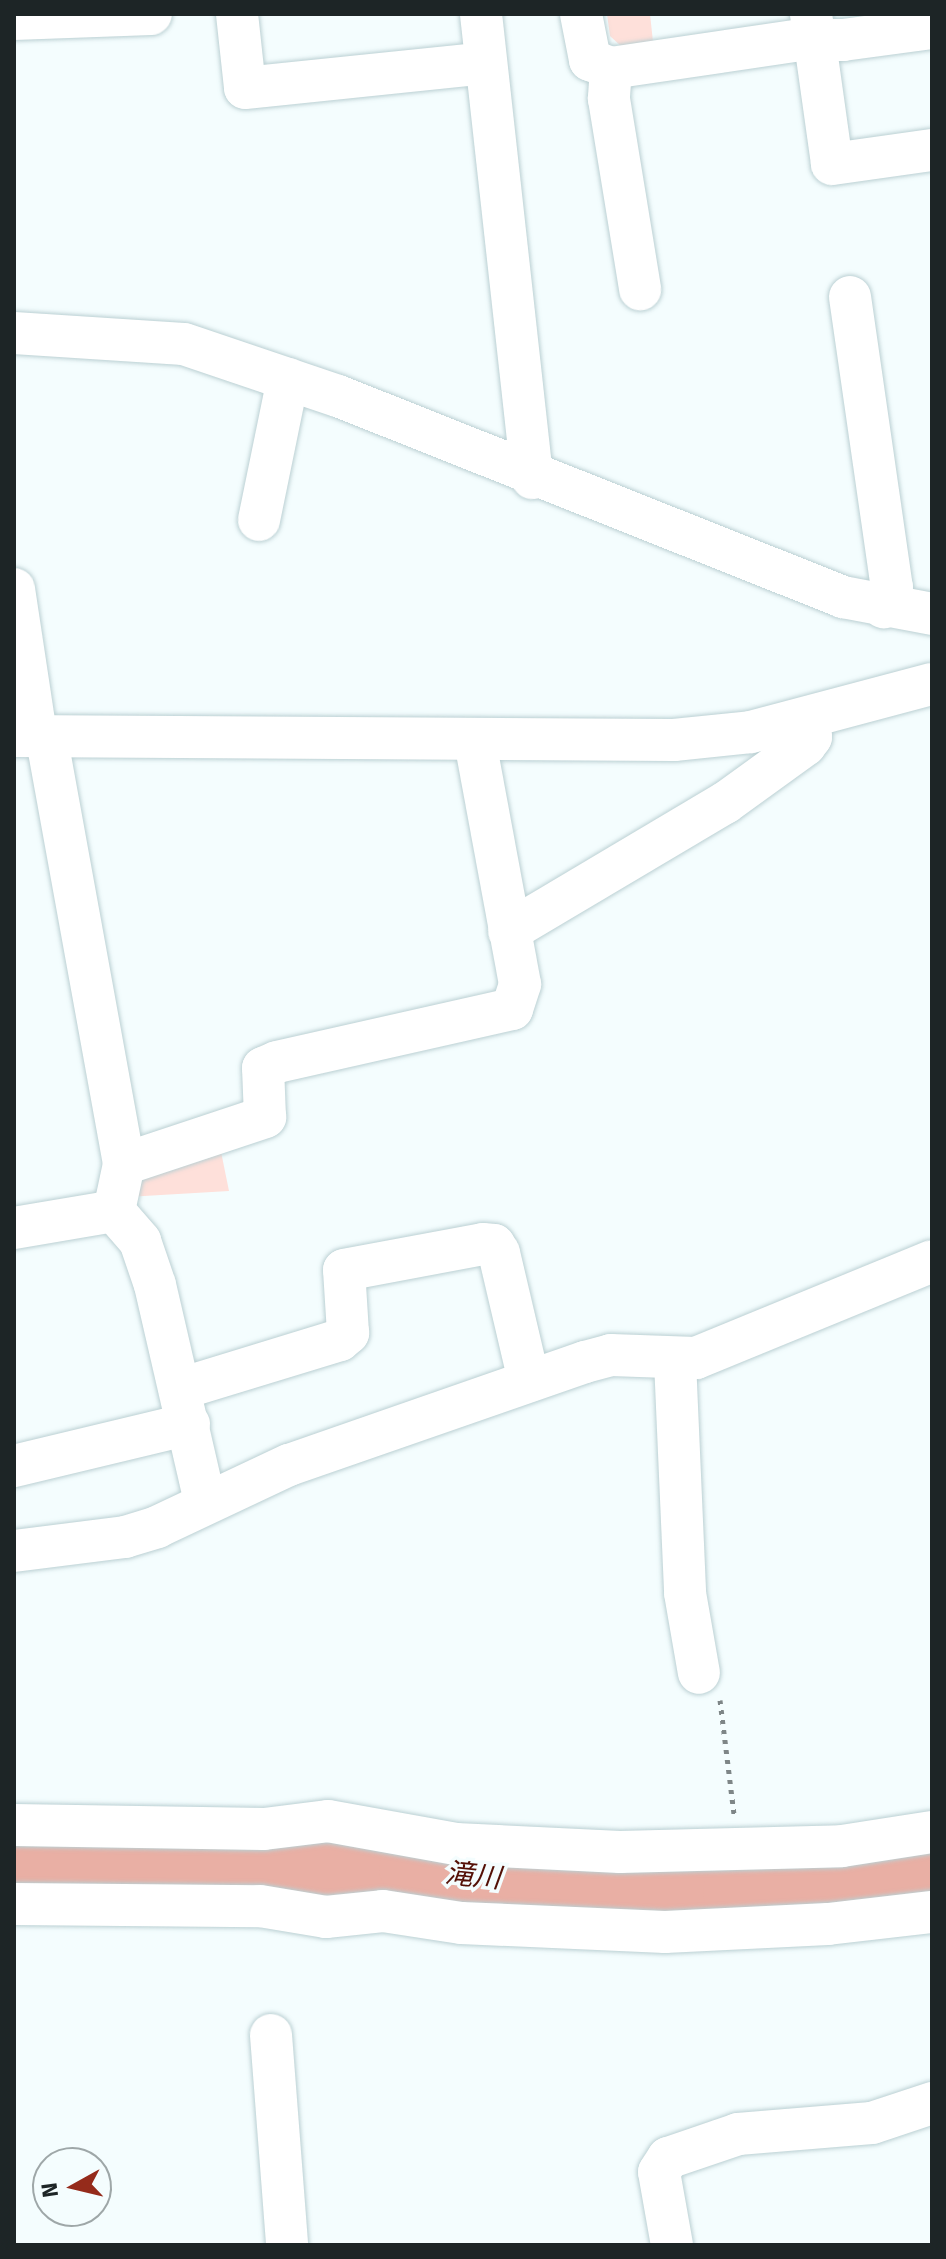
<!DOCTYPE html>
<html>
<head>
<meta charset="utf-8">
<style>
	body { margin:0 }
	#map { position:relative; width:946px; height:2259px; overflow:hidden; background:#f4fdfe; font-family:"Fira Sans","Noto Sans JP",sans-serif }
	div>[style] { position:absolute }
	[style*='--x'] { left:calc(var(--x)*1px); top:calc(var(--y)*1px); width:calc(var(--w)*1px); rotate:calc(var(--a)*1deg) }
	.green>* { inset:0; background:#fee0da }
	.river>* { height:60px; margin:-30px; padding:0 30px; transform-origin:30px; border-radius:30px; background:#e9afa4 }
	.path>* { height:5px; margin-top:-2.5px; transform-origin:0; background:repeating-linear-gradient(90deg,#7e8687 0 4px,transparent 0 10px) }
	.roads { filter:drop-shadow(0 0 2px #bbd0d3) drop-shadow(0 0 2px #bbd0d3) }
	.minor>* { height:42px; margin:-21px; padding:0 21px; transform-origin:21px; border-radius:21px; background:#fff }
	span { translate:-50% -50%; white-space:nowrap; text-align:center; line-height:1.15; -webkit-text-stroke:7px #f4fdfe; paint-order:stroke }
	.water-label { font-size:28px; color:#531006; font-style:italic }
	.frame { position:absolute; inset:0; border:16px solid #1d2526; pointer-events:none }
	.north { position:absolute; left:32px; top:2147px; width:80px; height:80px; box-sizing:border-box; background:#f4fdfe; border:2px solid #9ea7a8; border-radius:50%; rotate:262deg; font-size:22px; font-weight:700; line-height:32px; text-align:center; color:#1d2526 }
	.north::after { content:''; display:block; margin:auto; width:28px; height:36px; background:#952b1b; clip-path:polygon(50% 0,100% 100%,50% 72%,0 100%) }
</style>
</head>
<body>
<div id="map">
	<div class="green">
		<i style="clip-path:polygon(607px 14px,650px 14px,653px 42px,622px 47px,610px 36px)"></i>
		<i style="clip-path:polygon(219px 1142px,229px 1191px,127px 1197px,131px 1170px)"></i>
	</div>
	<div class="river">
		<i style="--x:14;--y:1862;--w:395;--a:0.9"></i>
		<i style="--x:409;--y:1868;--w:118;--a:6.3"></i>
		<i style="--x:526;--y:1881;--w:207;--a:2.8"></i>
		<i style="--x:733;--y:1891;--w:200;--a:-5.2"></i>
	</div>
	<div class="path">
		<i style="--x:720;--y:1700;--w:115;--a:83"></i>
	</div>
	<div class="roads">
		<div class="minor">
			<i style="--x:237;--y:14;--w:74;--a:83.8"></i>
			<i style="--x:245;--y:88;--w:242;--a:-5.9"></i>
			<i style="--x:481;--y:14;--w:467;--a:83.7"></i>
			<i style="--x:581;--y:14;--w:47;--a:78.9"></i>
			<i style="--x:590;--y:60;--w:22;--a:21"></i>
			<i style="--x:611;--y:68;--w:192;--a:-8.4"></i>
			<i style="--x:801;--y:40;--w:42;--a:0"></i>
			<i style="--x:843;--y:40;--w:90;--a:-7.7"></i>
			<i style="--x:811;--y:14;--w:151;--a:82"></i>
			<i style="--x:832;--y:164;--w:101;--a:-8"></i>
			<i style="--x:14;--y:19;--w:137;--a:-2.1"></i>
			<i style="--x:611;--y:68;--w:31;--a:94"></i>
			<i style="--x:609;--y:99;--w:193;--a:80.7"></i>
			<i style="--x:850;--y:297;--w:293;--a:81.8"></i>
			<i style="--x:892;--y:587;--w:22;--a:112"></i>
			<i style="--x:14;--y:333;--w:170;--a:3.7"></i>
			<i style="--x:184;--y:344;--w:163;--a:18.7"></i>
			<i style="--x:338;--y:396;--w:544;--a:21.7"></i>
			<i style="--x:843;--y:597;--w:91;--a:10.8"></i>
			<i style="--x:259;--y:520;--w:144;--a:-78.4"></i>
			<i style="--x:14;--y:589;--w:148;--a:81.4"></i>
			<i style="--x:14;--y:736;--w:660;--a:0.35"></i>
			<i style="--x:674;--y:740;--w:77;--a:-5.9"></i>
			<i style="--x:751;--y:732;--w:187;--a:-14.9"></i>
			<i style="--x:47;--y:740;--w:431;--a:79.7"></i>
			<i style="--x:124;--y:1164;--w:48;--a:102"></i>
			<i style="--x:114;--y:1211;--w:40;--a:49"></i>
			<i style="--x:140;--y:1241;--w:46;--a:71.2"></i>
			<i style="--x:155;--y:1285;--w:222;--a:77"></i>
			<i style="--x:509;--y:931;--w:251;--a:-30.7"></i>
			<i style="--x:725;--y:803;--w:99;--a:-35.9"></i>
			<i style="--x:805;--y:745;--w:10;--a:-53"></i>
			<i style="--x:811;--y:737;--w:19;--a:-102"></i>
			<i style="--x:124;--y:1164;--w:149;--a:-18.4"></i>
			<i style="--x:265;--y:1117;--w:49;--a:-92.3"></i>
			<i style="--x:263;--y:1068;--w:15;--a:-23"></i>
			<i style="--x:277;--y:1062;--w:241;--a:-12.7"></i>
			<i style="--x:512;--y:1009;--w:26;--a:-72"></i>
			<i style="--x:520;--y:984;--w:247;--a:-100.5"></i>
			<i style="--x:14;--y:1228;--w:101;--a:-9.6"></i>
			<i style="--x:675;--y:1361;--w:232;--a:87.5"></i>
			<i style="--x:685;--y:1593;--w:81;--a:80.1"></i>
			<i style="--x:180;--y:1389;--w:167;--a:-17"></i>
			<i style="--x:340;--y:1340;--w:11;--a:-41"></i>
			<i style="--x:348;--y:1333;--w:63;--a:-93.6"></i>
			<i style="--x:344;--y:1270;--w:141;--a:-10.6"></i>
			<i style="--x:483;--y:1244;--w:11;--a:5"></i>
			<i style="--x:494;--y:1245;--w:9;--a:58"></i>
			<i style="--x:499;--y:1253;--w:131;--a:76.8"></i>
			<i style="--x:14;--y:1466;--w:180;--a:-13.5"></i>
			<i style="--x:14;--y:1551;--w:112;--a:-7.2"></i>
			<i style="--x:125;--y:1537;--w:34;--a:-17"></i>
			<i style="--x:157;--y:1527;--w:146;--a:-25.2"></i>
			<i style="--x:289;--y:1465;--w:313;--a:-19.2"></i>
			<i style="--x:585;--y:1362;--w:27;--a:-15"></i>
			<i style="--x:611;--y:1355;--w:85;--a:2"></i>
			<i style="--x:696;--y:1358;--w:255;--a:-22.3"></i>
			<i style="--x:14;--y:1825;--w:250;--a:0.9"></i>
			<i style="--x:264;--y:1829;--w:64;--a:-7.1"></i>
			<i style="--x:328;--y:1821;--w:130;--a:10.2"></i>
			<i style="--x:456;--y:1844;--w:164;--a:2.8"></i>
			<i style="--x:620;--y:1852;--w:222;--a:-1.5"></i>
			<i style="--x:842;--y:1846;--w:91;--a:-8.8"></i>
			<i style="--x:14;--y:1904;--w:246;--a:0.5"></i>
			<i style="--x:260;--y:1906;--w:67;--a:9.5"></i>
			<i style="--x:326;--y:1917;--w:57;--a:-6"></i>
			<i style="--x:383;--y:1911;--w:79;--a:8.7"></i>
			<i style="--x:461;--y:1923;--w:204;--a:2.5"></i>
			<i style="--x:665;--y:1932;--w:163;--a:-2.8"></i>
			<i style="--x:828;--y:1924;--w:105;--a:-6.6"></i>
			<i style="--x:271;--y:2035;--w:211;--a:85.6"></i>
			<i style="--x:672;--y:2245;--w:74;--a:-100.1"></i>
			<i style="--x:659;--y:2172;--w:17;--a:-57"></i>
			<i style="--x:668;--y:2158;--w:74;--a:-18.9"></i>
			<i style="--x:738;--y:2134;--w:134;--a:-4.7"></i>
			<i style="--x:872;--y:2123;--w:63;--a:-18.4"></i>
		</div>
	</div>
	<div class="water-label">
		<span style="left:473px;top:1876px;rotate:6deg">滝川</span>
	</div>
	<div class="frame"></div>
	<div class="north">N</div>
</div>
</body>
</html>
